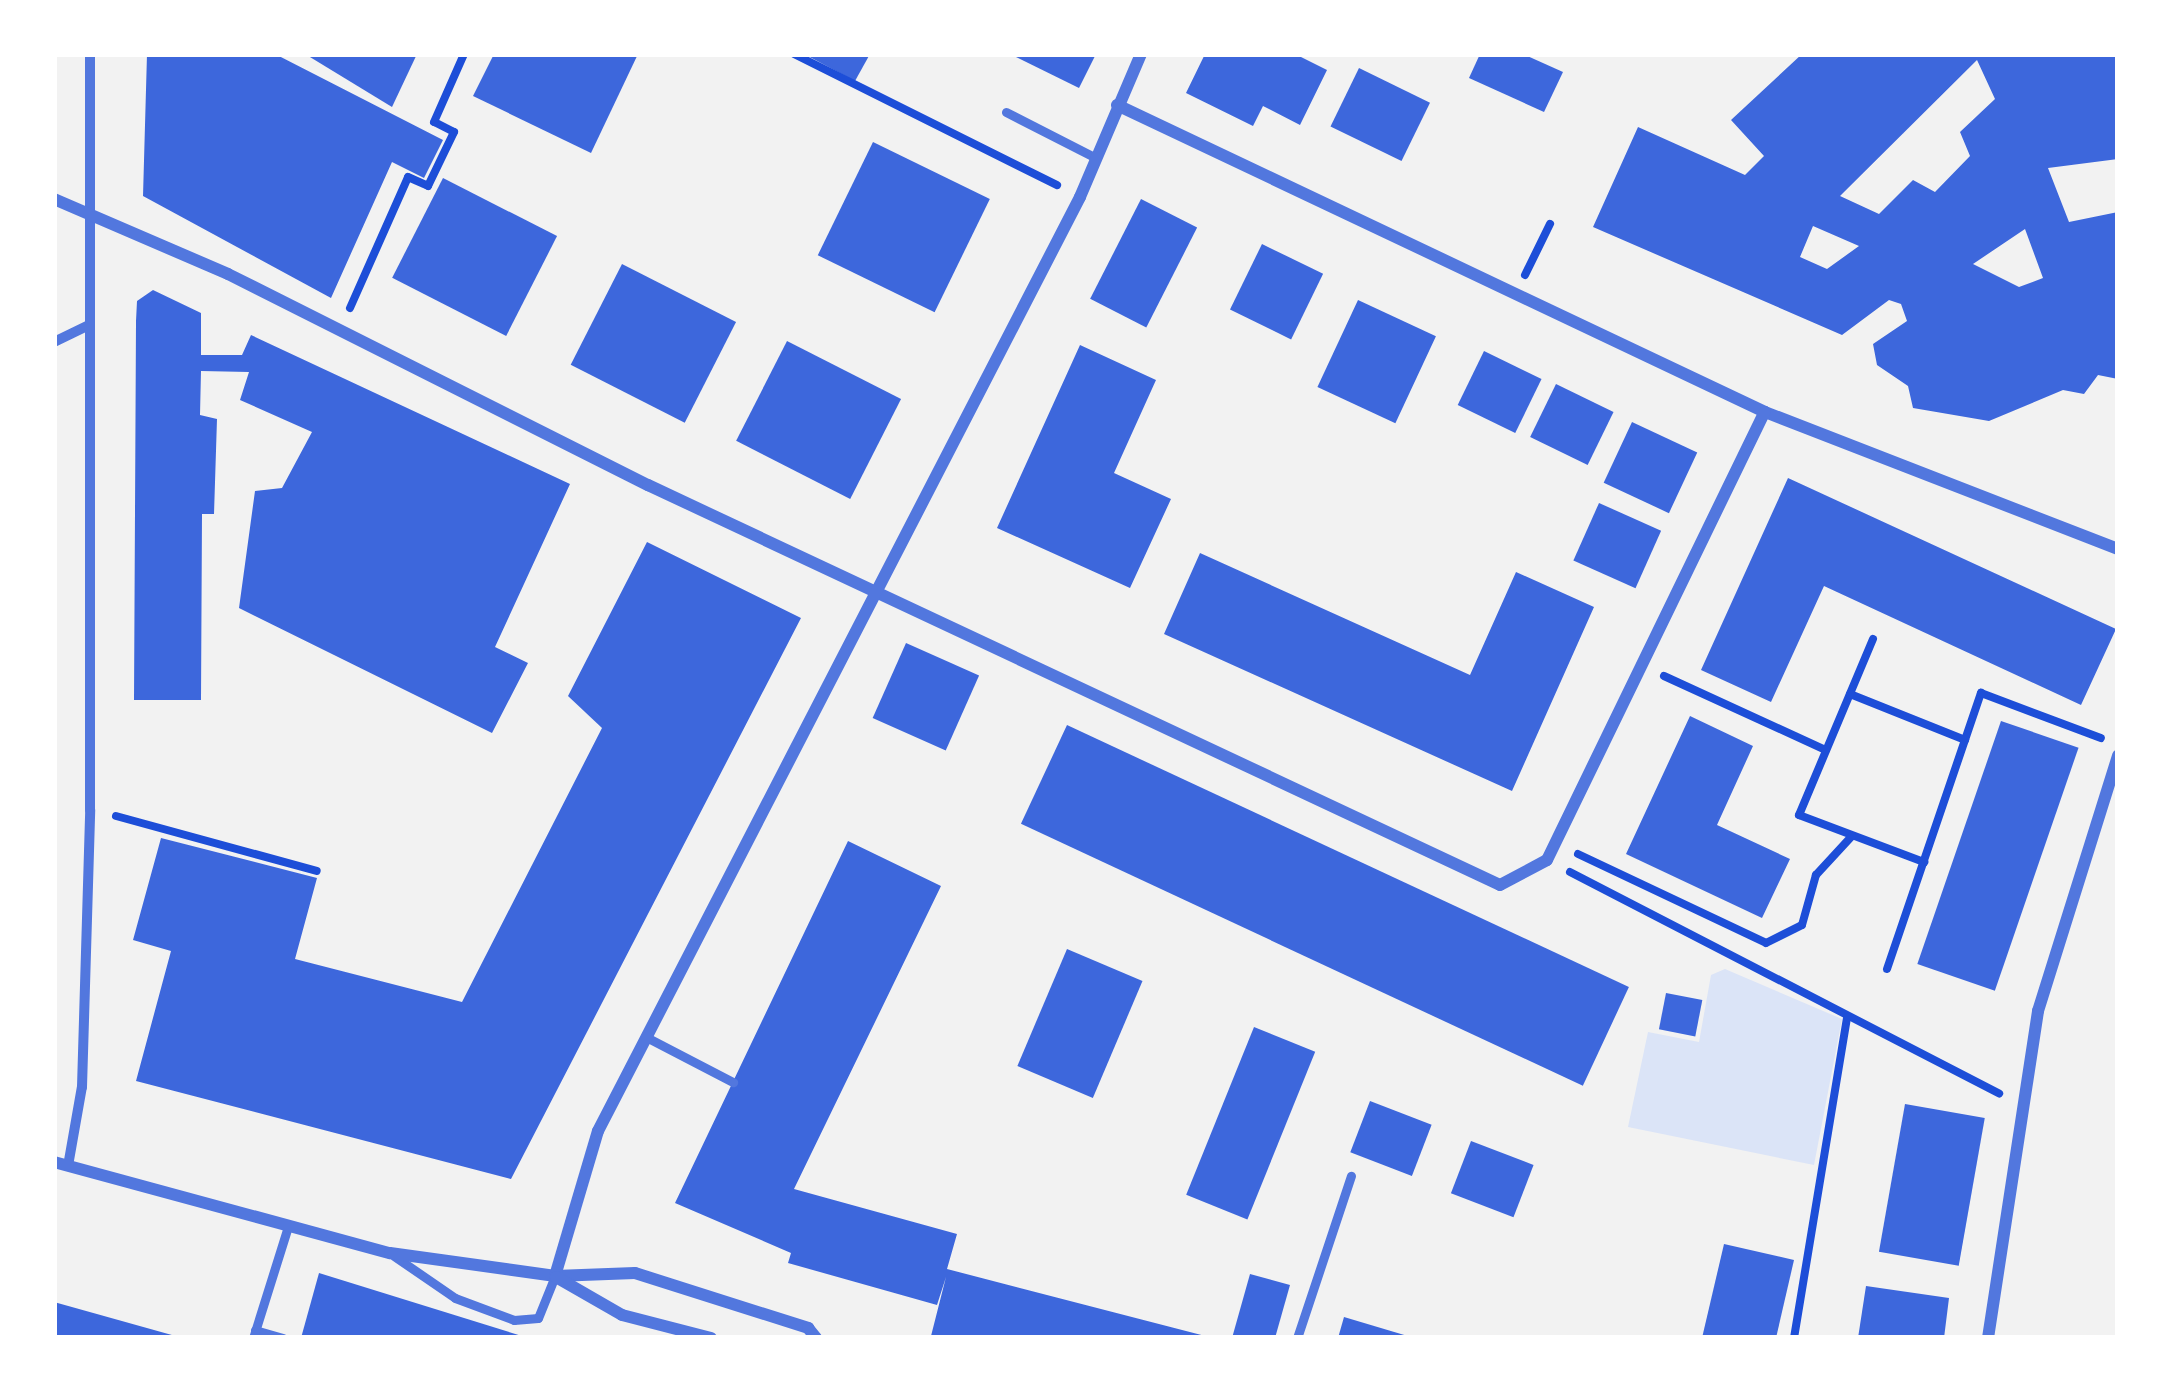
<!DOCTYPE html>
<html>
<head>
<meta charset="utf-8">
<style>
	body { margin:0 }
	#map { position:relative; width:2172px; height:1392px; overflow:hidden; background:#f2f2f2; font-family:"Asap Condensed",sans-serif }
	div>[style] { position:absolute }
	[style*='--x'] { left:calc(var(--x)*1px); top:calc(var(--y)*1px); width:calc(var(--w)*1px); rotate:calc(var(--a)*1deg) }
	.green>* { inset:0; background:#dbe4f7 }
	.building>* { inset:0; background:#3d67dc; transform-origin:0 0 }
	.path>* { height:8px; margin:-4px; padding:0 4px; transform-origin:4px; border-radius:4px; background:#1d4ed8 }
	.service>* { height:9px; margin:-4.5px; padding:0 4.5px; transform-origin:4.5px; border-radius:4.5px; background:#5277de }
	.pedestrian>* { height:10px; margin:-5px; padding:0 5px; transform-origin:5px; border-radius:5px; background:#5277de }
	.minor>* { height:12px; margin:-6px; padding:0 6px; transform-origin:6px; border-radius:6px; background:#5277de }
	span { translate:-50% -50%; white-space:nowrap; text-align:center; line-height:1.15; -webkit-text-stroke:12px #fff; paint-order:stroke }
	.frame { position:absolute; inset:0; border:57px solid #fff; pointer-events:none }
</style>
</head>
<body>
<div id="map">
	<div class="green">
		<i style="clip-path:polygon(1725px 969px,1842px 1019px,1814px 1165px,1628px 1127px,1648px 1032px,1699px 1042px,1711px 975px)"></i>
	</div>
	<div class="building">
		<i style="clip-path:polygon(147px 54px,275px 54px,443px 140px,424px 178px,392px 162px,331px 298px,143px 196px)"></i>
		<i style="clip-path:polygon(305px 54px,417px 54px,392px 107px)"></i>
		<i style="clip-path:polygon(494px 54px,638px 54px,591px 153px,473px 96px)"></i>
		<i style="clip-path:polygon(804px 54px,870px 54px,855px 81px)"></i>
		<i style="clip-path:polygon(1010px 54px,1096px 54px,1079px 88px)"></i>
		<i style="clip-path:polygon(1205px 54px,1295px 54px,1327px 70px,1300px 125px,1263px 106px,1253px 126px,1186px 93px)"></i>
		<i style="clip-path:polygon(1480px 54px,1523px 54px,1563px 72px,1544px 112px,1469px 78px)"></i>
		<i style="clip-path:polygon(evenodd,1802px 54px,2118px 54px,2118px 159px,2048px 168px,2069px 222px,2118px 212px,2118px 379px,2098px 375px,2084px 394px,2063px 390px,1989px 421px,1913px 408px,1908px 386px,1877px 365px,1873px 344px,1907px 321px,1901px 304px,1889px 300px,1842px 335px,1593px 227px,1638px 127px,1745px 175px,1764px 156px,1731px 120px,1802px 54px,1977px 60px,1995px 99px,1960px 132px,1970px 156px,1935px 192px,1913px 180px,1879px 214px,1840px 196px,1977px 60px,1802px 54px,1813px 226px,1859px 246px,1827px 269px,1800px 257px,1813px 226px,1802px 54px,2025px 229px,2043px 278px,2019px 287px,1973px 264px,2025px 229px)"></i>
		<i style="left:1359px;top:68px;width:79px;height:65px;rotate:26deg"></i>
		<i style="left:873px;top:142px;width:130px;height:126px;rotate:26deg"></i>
		<i style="left:443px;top:178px;width:128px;height:112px;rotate:27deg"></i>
		<i style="left:1141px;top:199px;width:63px;height:112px;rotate:27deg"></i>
		<i style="left:1262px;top:244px;width:68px;height:73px;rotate:26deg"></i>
		<i style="left:622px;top:264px;width:128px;height:113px;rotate:27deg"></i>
		<i style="clip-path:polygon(153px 290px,201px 313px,201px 355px,242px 355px,251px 335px,570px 484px,495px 647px,528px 663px,492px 733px,239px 608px,255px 491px,282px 488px,312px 432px,240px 400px,249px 372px,201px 371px,200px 415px,217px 419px,214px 514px,202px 514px,201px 700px,134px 700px,136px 321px,137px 301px)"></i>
		<i style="left:1358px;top:300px;width:86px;height:96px;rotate:25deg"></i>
		<i style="left:787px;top:341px;width:128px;height:112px;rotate:27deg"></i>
		<i style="clip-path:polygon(1080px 345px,1156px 380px,1114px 473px,1171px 499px,1130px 588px,997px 528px)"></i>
		<i style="left:1484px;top:351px;width:64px;height:60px;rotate:26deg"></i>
		<i style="left:1556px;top:384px;width:64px;height:59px;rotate:26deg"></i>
		<i style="left:1632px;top:422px;width:72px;height:67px;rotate:25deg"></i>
		<i style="clip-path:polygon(1788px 478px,2116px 629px,2081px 705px,1824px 586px,1771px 702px,1701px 670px)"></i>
		<i style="left:1599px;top:503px;width:68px;height:63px;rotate:24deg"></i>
		<i style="clip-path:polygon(647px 542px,801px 618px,511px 1179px,136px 1081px,171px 951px,133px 940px,161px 838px,317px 878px,295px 959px,462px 1002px,602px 728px,568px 696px)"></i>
		<i style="clip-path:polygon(1200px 553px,1470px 675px,1516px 572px,1594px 607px,1512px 791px,1164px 634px)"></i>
		<i style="left:906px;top:643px;width:80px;height:82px;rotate:24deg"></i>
		<i style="clip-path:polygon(1690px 716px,1753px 746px,1717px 825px,1790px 859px,1762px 918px,1626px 854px)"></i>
		<i style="left:2001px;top:721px;width:82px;height:257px;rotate:19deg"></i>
		<i style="left:1067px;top:725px;width:620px;height:109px;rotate:25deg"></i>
		<i style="clip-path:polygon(848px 841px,941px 886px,794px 1189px,957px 1234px,947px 1269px,1213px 1338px,941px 1338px,931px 1336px,946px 1277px,937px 1305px,788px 1263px,791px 1253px,675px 1203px)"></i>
		<i style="left:1067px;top:949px;width:82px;height:127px;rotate:23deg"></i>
		<i style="left:1666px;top:993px;width:37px;height:37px;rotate:11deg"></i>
		<i style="left:1254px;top:1027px;width:66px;height:181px;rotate:22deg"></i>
		<i style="left:1370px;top:1101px;width:66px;height:55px;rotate:21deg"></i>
		<i style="left:1905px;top:1104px;width:81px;height:150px;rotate:10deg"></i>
		<i style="left:1471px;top:1141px;width:67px;height:56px;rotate:21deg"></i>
		<i style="clip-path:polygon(1724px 1244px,1794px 1260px,1776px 1338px,1702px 1338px)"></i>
		<i style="clip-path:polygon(319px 1273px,525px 1337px,525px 1338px,301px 1338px)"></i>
		<i style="clip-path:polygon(1250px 1274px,1290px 1285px,1275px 1338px,1232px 1338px)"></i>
		<i style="clip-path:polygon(1866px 1286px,1949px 1298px,1944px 1338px,1858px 1338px)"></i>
		<i style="clip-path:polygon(54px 1302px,179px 1337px,179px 1338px,54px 1338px)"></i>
		<i style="clip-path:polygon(1344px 1317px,1411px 1337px,1411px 1338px,1338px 1338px)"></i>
	</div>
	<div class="path">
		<i style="--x:794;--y:54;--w:294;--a:26.5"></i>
		<i style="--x:1525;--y:275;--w:57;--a:-63.9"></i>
		<i style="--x:350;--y:308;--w:143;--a:-66.1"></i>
		<i style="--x:408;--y:177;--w:22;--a:24"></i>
		<i style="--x:428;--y:186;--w:60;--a:-64.3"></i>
		<i style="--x:454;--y:132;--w:22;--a:-153"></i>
		<i style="--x:434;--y:122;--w:74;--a:-66.2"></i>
		<i style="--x:1873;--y:639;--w:191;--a:112.8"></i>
		<i style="--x:1799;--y:815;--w:134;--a:20.6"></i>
		<i style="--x:1664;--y:676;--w:178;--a:24.6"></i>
		<i style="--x:1850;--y:694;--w:124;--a:21.8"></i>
		<i style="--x:116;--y:816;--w:208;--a:15.3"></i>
		<i style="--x:1578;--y:854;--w:208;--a:25.3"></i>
		<i style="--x:1766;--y:943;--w:40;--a:-26.6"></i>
		<i style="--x:1802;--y:925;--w:52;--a:-74.4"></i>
		<i style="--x:1816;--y:875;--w:53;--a:-47.3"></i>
		<i style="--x:1570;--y:872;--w:483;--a:27.3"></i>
		<i style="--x:1887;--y:969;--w:292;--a:-71.2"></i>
		<i style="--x:1981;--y:693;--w:128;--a:20.6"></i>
		<i style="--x:1794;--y:1338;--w:325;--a:-80.6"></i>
	</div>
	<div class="service">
		<i style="--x:1006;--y:112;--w:99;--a:27.1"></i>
		<i style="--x:648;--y:1038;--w:96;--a:27.4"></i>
		<i style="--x:394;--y:1256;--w:74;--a:34.5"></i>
		<i style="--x:455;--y:1298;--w:63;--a:20.4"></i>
		<i style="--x:514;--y:1320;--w:24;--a:-5"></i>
		<i style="--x:538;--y:1318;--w:45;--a:-68"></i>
		<i style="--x:255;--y:1330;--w:29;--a:16"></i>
		<i style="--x:253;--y:1338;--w:117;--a:-72.6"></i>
		<i style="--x:1297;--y:1338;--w:171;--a:-71.6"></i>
	</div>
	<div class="pedestrian">
		<i style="--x:54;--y:342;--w:39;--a:-26"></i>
		<i style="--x:68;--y:1166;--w:80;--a:-80"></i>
		<i style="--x:82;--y:1087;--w:277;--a:-88.3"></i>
		<i style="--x:90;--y:810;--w:756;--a:-90"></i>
	</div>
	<div class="minor">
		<i style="--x:1117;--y:105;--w:717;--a:25.35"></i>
		<i style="--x:1765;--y:412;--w:379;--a:21.2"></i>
		<i style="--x:54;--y:199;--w:189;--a:23.3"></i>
		<i style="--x:228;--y:274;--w:470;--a:26.7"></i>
		<i style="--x:648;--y:485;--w:941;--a:25.15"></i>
		<i style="--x:1500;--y:885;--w:53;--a:-28"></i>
		<i style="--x:1547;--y:860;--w:498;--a:-64.1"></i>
		<i style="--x:54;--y:1162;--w:348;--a:15.2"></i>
		<i style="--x:390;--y:1253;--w:167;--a:7.9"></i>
		<i style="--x:555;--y:1276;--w:80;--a:-2.1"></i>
		<i style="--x:635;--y:1273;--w:182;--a:17.6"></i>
		<i style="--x:808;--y:1328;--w:13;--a:51"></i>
		<i style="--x:555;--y:1276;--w:151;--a:-73.5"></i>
		<i style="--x:598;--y:1131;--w:1051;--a:-62.7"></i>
		<i style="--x:1080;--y:197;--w:155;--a:-66.9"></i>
		<i style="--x:556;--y:1277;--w:76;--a:29.9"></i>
		<i style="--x:622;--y:1315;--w:92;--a:14.5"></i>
		<i style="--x:1988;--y:1338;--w:331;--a:-81.3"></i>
		<i style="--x:2038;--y:1011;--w:268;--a:-72.6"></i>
	</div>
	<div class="frame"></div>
</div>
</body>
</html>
